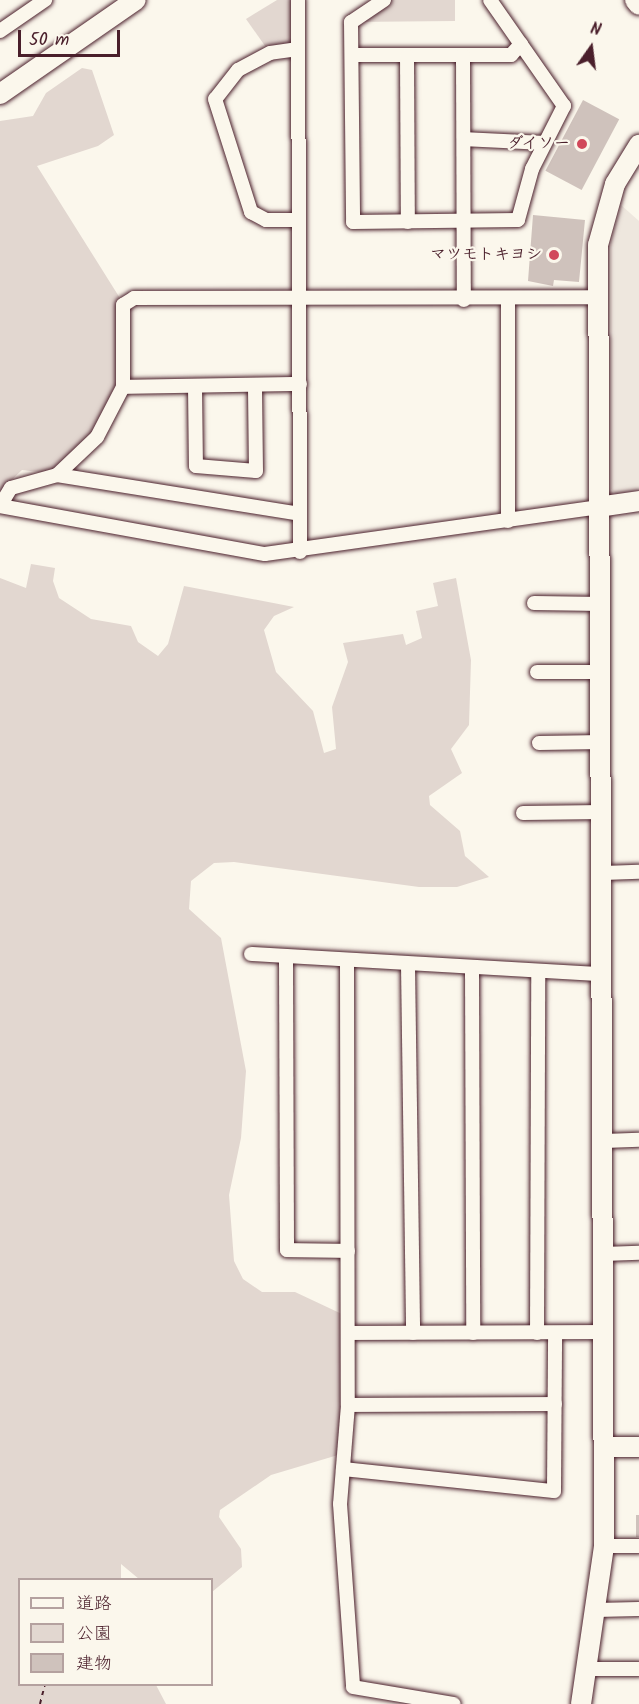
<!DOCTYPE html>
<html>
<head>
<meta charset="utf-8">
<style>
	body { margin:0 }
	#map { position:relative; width:639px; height:1704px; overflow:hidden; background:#fbf7ec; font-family:Kalam,"Klee One",sans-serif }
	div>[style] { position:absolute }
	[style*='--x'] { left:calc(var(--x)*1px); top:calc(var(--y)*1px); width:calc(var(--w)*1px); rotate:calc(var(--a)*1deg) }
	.built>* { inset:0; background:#eee7de }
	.green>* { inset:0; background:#e2d7d0 }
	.building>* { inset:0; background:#cfc2bc; transform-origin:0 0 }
	.path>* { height:2px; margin-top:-1px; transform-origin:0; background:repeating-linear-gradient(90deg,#4a1f2b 0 4.5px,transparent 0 9px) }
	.roads { filter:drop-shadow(0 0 2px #4a1f2b) drop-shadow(0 0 2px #4a1f2b) }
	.street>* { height:14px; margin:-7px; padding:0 7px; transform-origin:7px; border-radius:7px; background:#fbf7ec }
	.secondary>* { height:20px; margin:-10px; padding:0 10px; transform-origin:10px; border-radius:10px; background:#fbf7ec }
	.dots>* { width:16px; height:16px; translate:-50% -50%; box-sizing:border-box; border:3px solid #fbf7ec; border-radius:50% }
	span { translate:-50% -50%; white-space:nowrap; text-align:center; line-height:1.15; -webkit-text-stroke:4.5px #fbf7ec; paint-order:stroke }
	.poi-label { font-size:16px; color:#4a1f2b; font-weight:700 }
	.right { translate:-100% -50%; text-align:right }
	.legend { position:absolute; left:18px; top:1578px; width:195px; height:108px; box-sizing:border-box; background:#fbf7ec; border:2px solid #b4a19f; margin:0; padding:8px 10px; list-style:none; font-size:18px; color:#4a1f2b }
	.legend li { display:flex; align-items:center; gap:12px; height:30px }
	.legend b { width:30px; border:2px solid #b4a19f }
	.north { position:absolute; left:561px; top:18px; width:60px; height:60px; -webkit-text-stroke:4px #fbf7ec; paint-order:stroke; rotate:14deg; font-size:16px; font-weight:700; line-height:24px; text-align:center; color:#4a1f2b }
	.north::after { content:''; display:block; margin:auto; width:21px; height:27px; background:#4a1f2b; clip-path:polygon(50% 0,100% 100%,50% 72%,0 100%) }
	.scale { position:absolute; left:18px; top:30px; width:102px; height:27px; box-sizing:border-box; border:3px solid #4a1f2b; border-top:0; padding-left:8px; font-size:18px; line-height:21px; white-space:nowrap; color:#4a1f2b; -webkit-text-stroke:4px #fbf7ec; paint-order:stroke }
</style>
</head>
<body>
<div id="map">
	<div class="built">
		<i style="clip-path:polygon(621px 205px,639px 221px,639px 490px,616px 494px,611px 489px,611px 242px)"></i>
	</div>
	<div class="green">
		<i style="clip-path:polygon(277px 0,298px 0,298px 49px,270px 53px,246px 19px)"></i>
		<i style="clip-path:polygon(384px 0,455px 0,455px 21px,351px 22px)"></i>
		<i style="clip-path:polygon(82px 68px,92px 70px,114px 135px,98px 146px,37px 166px,123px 303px,118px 386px,81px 453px,48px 473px,22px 470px,3px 488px,0 500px,0 121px,33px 116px,46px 93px)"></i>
		<i style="clip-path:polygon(31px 564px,55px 568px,53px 581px,59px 598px,91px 619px,131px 626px,138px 642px,158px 656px,168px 644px,184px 586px,294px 607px,274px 616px,264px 630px,276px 672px,313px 711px,324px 753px,336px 749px,332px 707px,348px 662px,343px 643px,403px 634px,406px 645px,422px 638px,416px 611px,438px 606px,433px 583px,456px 578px,471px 660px,469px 725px,451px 749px,462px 773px,429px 796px,430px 805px,460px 831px,465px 856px,489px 877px,457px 887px,419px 887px,234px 862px,214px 863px,191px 881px,189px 909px,221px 938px,246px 1071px,241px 1138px,229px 1195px,234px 1261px,243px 1279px,262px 1292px,295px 1292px,344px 1315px,342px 1404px,338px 1455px,271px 1475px,220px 1510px,219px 1517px,241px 1549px,242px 1567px,212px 1592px,212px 1580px,139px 1579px,121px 1564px,121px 1579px,20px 1580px,20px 1684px,156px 1685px,166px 1704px,0 1704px,0 578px,26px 588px)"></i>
	</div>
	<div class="building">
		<i style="left:583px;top:100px;width:41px;height:80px;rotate:28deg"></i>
		<i style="clip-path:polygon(533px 215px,585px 220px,579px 282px,554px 280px,553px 286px,528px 281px)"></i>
		<i style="left:636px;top:1515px;width:3px;height:22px"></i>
	</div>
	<div class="path">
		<i style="--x:40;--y:1704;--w:21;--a:-76"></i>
	</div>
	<div class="roads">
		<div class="street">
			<i style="--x:298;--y:0;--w:552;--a:89.79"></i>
			<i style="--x:384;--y:0;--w:40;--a:146"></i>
			<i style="--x:351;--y:22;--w:200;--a:89.4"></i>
			<i style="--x:353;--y:222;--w:165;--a:-0.7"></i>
			<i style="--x:518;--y:220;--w:53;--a:-74.6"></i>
			<i style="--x:532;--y:169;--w:71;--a:-63.1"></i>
			<i style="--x:564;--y:106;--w:129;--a:-124.9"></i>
			<i style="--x:0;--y:31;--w:55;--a:-34.6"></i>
			<i style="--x:298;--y:49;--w:28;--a:172"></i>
			<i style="--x:270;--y:53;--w:36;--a:152"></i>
			<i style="--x:238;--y:70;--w:37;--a:128"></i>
			<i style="--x:215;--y:99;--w:119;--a:72.3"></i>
			<i style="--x:251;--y:212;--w:17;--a:28"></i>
			<i style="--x:266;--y:220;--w:33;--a:0"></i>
			<i style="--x:352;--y:55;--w:159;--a:0"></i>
			<i style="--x:511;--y:55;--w:15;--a:-48"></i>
			<i style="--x:407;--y:56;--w:166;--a:89.7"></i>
			<i style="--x:463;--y:56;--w:244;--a:89.8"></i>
			<i style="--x:464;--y:139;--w:79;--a:2.9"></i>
			<i style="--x:508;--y:300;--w:221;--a:90"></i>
			<i style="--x:123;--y:387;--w:177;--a:-1"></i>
			<i style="--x:195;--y:387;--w:79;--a:89.3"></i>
			<i style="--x:196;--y:466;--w:60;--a:4.8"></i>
			<i style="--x:256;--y:471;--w:85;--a:-90.7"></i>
			<i style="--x:57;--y:475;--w:246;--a:9.1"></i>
			<i style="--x:0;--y:506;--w:21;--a:-59"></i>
			<i style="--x:11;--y:488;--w:48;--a:-15.8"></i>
			<i style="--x:57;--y:475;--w:55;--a:-43.5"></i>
			<i style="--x:97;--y:437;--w:56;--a:-62.5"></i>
			<i style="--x:123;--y:387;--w:82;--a:-90"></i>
			<i style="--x:123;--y:305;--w:13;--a:-32"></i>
			<i style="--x:134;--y:298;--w:464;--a:-0.1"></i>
			<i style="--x:0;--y:506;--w:269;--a:10.3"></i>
			<i style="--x:265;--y:554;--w:336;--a:-8"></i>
			<i style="--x:534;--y:603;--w:68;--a:0.8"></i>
			<i style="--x:537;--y:672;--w:66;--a:0"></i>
			<i style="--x:539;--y:743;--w:64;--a:-0.9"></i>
			<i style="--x:523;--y:813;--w:80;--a:-0.7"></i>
			<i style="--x:603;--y:873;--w:36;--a:-2"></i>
			<i style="--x:251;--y:954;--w:353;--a:3.3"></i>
			<i style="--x:286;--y:958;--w:292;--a:89.8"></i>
			<i style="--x:287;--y:1250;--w:61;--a:0.9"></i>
			<i style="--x:347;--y:962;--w:443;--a:89.9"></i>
			<i style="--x:348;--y:1405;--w:99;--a:94.6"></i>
			<i style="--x:340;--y:1504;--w:183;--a:85.9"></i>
			<i style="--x:353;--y:1687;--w:102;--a:9.6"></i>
			<i style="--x:408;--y:965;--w:368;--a:89.2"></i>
			<i style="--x:472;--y:969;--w:364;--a:89.8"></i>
			<i style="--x:604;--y:1141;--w:35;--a:-2"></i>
			<i style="--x:603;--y:1254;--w:36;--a:-2"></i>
			<i style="--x:348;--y:1333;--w:255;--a:-0.2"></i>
			<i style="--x:537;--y:1333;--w:362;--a:-89.8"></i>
			<i style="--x:348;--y:1405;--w:207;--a:-0.3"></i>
			<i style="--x:343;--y:1469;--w:212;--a:6"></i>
			<i style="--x:554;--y:1491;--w:158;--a:-89.6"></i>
			<i style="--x:604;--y:1546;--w:35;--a:0"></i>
			<i style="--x:596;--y:1610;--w:43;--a:-1.3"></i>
			<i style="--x:587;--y:1669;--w:52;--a:0"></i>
		</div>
		<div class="secondary">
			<i style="--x:635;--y:0;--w:6;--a:51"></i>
			<i style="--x:0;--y:94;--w:165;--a:-34.7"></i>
			<i style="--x:598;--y:507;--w:41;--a:-8.3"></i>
			<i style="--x:604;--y:1447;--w:35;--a:0"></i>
			<i style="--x:581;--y:1704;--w:160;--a:-81.7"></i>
			<i style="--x:604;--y:1546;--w:1301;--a:-90.26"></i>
			<i style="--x:598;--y:245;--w:63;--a:-74.4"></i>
			<i style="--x:615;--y:184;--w:46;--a:-58.4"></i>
		</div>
	</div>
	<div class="dots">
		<i style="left:582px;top:144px;background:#d1495b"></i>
		<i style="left:554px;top:255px;background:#d1495b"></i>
	</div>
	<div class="poi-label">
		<span class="right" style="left:570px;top:144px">ダイソー</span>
		<span class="right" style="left:542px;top:255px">マツモトキヨシ</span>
	</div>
	<ul class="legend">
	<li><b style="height:8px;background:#fbf7ec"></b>道路</li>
	<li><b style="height:16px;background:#e2d7d0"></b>公園</li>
	<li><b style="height:16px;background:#cfc2bc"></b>建物</li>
	</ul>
	<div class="north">N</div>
	<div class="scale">50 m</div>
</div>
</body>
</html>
